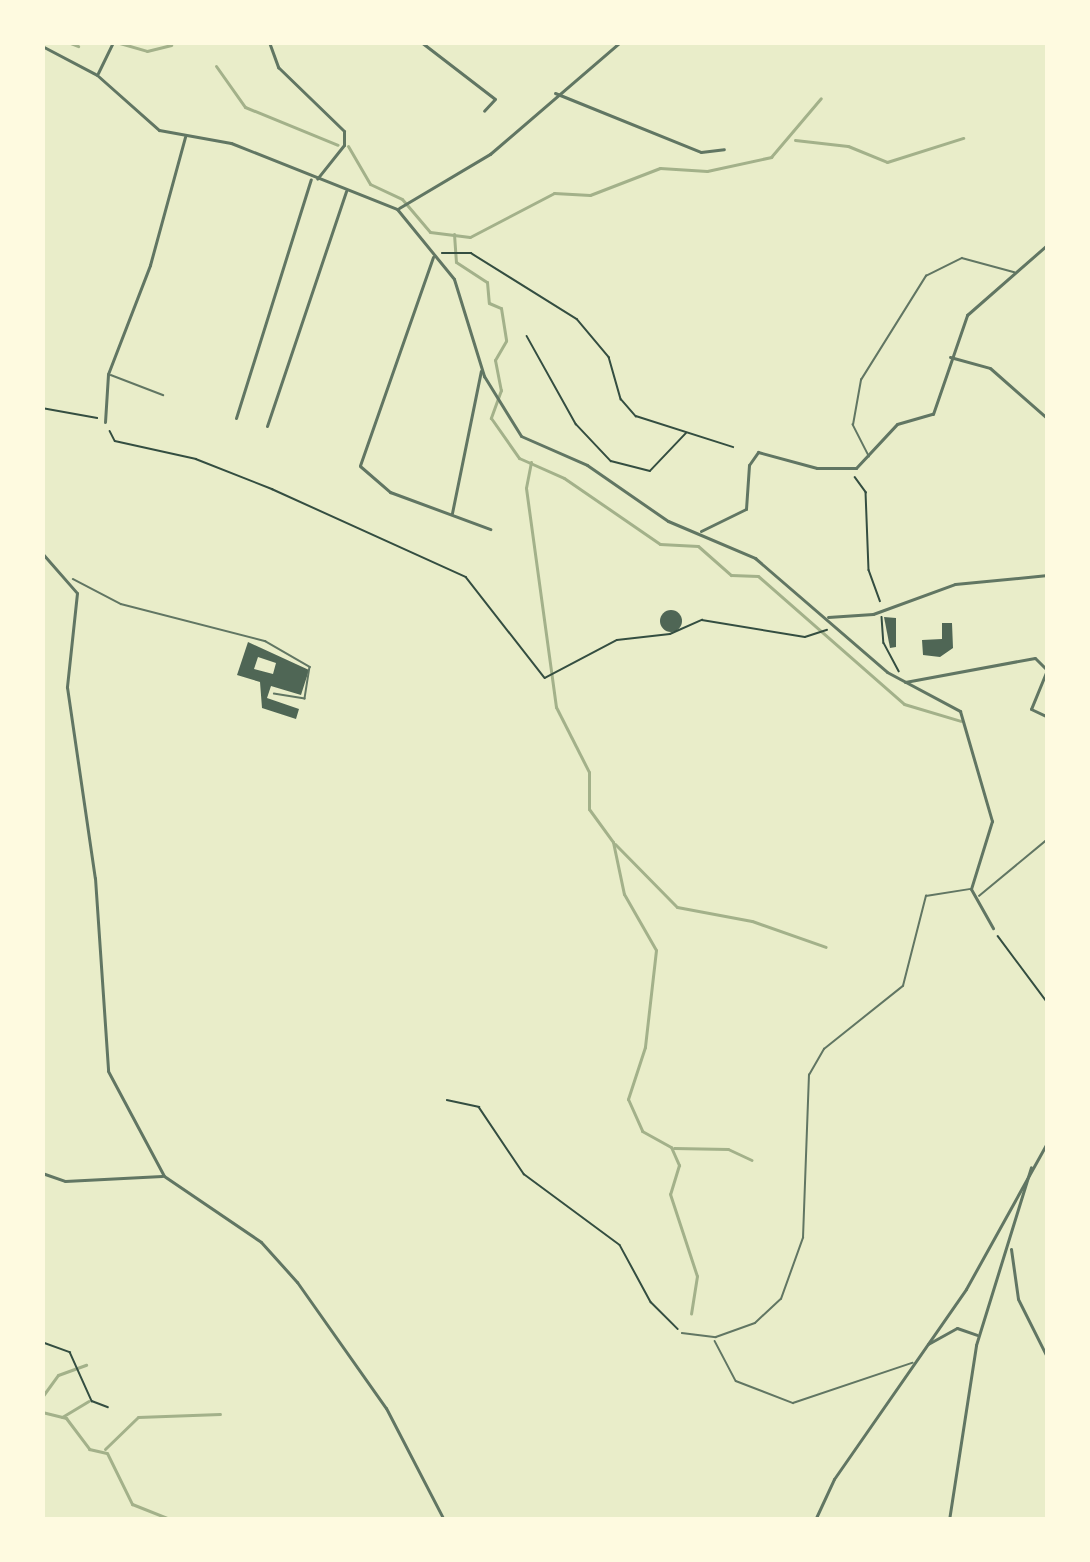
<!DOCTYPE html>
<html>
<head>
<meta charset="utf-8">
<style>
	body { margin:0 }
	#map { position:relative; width:1090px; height:1562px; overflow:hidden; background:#e9edc9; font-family:Overpass,sans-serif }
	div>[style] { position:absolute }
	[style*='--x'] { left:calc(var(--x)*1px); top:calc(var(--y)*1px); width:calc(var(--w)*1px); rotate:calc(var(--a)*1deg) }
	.stream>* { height:3px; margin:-1.5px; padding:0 1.5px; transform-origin:1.5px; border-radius:1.5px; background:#a3b18a }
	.building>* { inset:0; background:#4f6655 }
	.round { border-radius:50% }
	.path>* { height:1.5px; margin:-0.75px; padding:0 0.75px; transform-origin:0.75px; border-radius:0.75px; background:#344e41 }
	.service>* { height:1.5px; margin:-0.75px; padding:0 0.75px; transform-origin:0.75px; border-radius:0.75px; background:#617663 }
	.minor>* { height:3px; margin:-1.5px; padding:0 1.5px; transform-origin:1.5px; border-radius:1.5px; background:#617663 }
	span { translate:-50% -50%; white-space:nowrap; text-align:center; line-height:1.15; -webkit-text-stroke:12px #fefae0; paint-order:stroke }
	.frame { position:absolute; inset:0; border:45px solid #fefae0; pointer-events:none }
</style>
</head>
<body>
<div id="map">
	<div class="stream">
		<i style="--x:68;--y:42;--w:11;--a:22"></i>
		<i style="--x:116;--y:42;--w:32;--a:16"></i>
		<i style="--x:147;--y:51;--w:25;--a:-14"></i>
		<i style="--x:216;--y:66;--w:50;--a:54.7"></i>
		<i style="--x:245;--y:107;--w:100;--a:22.2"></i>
		<i style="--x:795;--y:140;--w:53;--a:6.5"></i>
		<i style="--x:848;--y:146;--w:42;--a:22.3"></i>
		<i style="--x:887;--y:162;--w:80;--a:-17.5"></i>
		<i style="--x:348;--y:146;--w:44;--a:59.9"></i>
		<i style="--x:370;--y:184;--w:35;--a:25"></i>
		<i style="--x:402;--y:199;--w:43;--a:49.7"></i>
		<i style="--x:430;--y:232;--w:40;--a:7.1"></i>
		<i style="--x:470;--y:237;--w:95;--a:-27.6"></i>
		<i style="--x:554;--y:193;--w:36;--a:3"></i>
		<i style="--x:590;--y:195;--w:75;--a:-21.1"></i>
		<i style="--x:660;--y:168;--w:47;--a:3.7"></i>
		<i style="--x:707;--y:171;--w:66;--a:-12.3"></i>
		<i style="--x:771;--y:157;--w:77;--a:-49.7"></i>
		<i style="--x:454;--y:234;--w:28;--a:86"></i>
		<i style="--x:456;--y:262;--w:37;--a:33"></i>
		<i style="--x:487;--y:282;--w:21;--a:85"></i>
		<i style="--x:489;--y:303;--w:13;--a:23"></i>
		<i style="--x:501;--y:308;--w:33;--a:81"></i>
		<i style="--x:506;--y:341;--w:22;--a:120"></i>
		<i style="--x:495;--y:360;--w:31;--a:79"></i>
		<i style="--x:501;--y:390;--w:30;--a:110"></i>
		<i style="--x:491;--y:418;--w:49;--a:55"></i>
		<i style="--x:519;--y:458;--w:49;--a:24"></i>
		<i style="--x:564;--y:478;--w:116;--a:34.5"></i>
		<i style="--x:660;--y:544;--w:38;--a:3"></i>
		<i style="--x:698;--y:546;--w:44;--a:41.3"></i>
		<i style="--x:731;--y:575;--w:27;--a:2"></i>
		<i style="--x:758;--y:576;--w:194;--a:41.2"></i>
		<i style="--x:904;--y:704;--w:59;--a:16.6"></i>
		<i style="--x:531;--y:462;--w:26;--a:101"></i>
		<i style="--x:526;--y:488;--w:221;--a:82.2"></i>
		<i style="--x:556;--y:707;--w:73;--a:63.1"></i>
		<i style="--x:589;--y:772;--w:37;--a:90"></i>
		<i style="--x:589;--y:809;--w:41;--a:54"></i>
		<i style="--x:613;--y:842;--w:53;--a:78.1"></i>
		<i style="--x:624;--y:894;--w:64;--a:60.3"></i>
		<i style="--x:656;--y:950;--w:98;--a:96.5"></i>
		<i style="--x:645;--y:1047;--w:55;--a:108.1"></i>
		<i style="--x:628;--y:1099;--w:35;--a:66"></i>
		<i style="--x:642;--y:1131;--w:33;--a:29"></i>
		<i style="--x:671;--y:1147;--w:20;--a:66"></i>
		<i style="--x:679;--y:1165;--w:30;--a:107"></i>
		<i style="--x:670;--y:1194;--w:86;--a:71.8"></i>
		<i style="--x:697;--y:1276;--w:38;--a:99"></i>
		<i style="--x:615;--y:844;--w:88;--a:45.5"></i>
		<i style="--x:677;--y:907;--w:76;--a:10.6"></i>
		<i style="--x:752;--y:921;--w:78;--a:19.4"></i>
		<i style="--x:674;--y:1148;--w:54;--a:1.1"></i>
		<i style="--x:728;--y:1149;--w:26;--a:25"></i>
		<i style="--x:42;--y:1397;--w:27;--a:-54"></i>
		<i style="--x:58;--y:1375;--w:30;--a:-20"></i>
		<i style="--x:42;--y:1412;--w:25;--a:14"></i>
		<i style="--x:66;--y:1418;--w:39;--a:53"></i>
		<i style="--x:89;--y:1449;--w:18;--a:13"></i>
		<i style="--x:107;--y:1453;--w:57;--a:63.9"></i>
		<i style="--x:132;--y:1504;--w:43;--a:21.8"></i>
		<i style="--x:62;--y:1417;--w:31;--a:-31"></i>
		<i style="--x:105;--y:1449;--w:46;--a:-44.1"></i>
		<i style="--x:138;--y:1417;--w:82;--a:-2.1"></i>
	</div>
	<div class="building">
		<i class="round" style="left:660px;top:610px;width:22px;height:22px"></i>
		<i style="clip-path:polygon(884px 617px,896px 618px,896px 647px,890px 648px)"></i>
		<i style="clip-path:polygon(942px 623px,952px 623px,953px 648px,940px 657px,923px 655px,922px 640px,942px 639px)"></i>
		<i style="clip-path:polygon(evenodd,248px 642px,309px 670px,301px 695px,271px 686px,267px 698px,299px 709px,296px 719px,262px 708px,260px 682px,237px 675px,248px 642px,258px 657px,276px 663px,273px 674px,254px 669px,258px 657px)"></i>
	</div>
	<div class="path">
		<i style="--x:442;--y:253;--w:29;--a:0"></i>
		<i style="--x:471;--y:253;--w:125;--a:31.9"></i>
		<i style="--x:577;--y:319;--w:50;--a:49.9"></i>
		<i style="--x:609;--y:357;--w:44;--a:74.1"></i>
		<i style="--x:621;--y:399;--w:23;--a:49"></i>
		<i style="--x:636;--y:416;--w:102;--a:17.7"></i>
		<i style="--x:527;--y:336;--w:101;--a:60.9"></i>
		<i style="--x:576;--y:424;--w:51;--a:46.6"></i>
		<i style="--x:611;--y:461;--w:40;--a:14.4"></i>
		<i style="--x:650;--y:471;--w:52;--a:-46.5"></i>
		<i style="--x:42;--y:408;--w:56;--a:10.3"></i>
		<i style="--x:110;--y:431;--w:11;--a:63"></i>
		<i style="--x:115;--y:441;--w:83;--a:12.5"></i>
		<i style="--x:196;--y:459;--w:82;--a:21.5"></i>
		<i style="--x:272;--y:489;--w:213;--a:24.4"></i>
		<i style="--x:466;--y:577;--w:128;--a:52"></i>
		<i style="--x:545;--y:678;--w:81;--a:-27.8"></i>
		<i style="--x:617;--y:640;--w:53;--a:-6.5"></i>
		<i style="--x:670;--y:634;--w:35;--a:-24"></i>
		<i style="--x:702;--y:620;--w:104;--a:9.4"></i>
		<i style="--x:805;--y:637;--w:23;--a:-18"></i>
		<i style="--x:855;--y:477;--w:19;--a:54"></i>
		<i style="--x:866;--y:492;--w:78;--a:87.8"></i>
		<i style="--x:869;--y:570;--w:33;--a:70"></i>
		<i style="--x:882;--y:617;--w:26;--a:86"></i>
		<i style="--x:884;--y:643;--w:32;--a:62"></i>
		<i style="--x:998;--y:936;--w:84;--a:53.3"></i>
		<i style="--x:447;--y:1100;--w:33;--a:12"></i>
		<i style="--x:479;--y:1107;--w:81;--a:56.1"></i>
		<i style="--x:524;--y:1174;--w:119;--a:36.5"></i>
		<i style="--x:620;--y:1245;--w:65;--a:61.5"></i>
		<i style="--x:651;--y:1302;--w:38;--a:45"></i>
		<i style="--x:42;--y:1342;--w:30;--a:20"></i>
		<i style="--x:70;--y:1352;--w:54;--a:65.8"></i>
		<i style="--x:92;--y:1401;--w:17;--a:21"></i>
	</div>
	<div class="service">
		<i style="--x:111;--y:375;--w:56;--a:21"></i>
		<i style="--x:869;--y:457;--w:36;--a:-117"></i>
		<i style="--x:853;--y:425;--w:46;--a:-79.9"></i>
		<i style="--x:861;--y:380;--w:123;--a:-58"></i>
		<i style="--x:926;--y:276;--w:40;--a:-26.6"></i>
		<i style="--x:962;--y:258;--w:54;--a:15.1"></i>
		<i style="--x:73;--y:579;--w:54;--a:27.5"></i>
		<i style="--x:121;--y:604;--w:149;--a:14.4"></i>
		<i style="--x:265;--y:641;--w:52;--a:30"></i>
		<i style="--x:310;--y:667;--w:32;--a:99"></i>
		<i style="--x:305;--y:699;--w:31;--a:-171"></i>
		<i style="--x:979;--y:896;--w:89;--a:-39.6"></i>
		<i style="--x:682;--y:1333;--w:34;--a:7"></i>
		<i style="--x:716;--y:1337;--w:41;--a:-19.7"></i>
		<i style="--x:755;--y:1323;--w:35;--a:-43"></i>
		<i style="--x:781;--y:1299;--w:65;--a:-70.2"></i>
		<i style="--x:803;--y:1238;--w:163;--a:-87.9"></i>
		<i style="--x:809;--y:1075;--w:30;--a:-60"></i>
		<i style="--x:824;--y:1049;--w:101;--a:-38.6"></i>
		<i style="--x:903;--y:986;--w:93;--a:-75.7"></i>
		<i style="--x:926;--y:896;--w:45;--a:-9"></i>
		<i style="--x:715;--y:1341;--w:45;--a:62.3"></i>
		<i style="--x:736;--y:1381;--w:61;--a:21.1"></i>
		<i style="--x:793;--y:1403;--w:126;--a:-18.6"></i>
	</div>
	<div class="minor">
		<i style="--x:269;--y:42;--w:27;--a:70"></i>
		<i style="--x:278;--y:67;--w:92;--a:44.1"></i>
		<i style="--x:344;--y:131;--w:14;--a:90"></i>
		<i style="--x:344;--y:145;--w:43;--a:128.5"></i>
		<i style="--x:421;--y:42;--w:93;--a:37.6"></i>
		<i style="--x:495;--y:99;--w:16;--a:133"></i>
		<i style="--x:42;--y:46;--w:62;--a:27.8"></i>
		<i style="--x:97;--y:75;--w:83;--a:41.6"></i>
		<i style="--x:159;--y:130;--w:73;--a:10.2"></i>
		<i style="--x:231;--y:143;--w:179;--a:21.7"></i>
		<i style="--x:397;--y:209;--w:90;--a:50.8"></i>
		<i style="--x:454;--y:279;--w:102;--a:72.8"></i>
		<i style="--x:484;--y:376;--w:70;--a:58.3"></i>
		<i style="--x:521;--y:436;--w:72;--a:23.7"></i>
		<i style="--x:587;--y:465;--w:98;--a:34.7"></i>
		<i style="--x:668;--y:521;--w:95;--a:23"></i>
		<i style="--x:755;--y:558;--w:174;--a:40.8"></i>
		<i style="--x:887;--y:672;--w:83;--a:28.1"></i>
		<i style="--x:960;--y:711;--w:115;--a:73.8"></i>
		<i style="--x:992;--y:821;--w:71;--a:107.2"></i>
		<i style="--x:971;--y:889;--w:45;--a:60.6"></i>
		<i style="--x:98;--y:73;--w:34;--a:-64"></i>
		<i style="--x:555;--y:93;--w:157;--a:22"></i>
		<i style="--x:701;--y:152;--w:23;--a:-7"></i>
		<i style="--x:399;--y:208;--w:106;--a:-30.7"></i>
		<i style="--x:490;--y:154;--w:172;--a:-40.7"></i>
		<i style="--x:433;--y:257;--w:221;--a:109.3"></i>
		<i style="--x:360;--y:466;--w:40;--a:41"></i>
		<i style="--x:390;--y:492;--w:107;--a:20.3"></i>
		<i style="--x:950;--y:357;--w:41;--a:15.4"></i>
		<i style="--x:990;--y:368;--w:77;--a:41.3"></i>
		<i style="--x:236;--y:418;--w:250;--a:-72.6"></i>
		<i style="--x:105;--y:422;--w:48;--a:-86.4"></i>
		<i style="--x:108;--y:374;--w:117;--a:-68.9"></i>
		<i style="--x:150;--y:265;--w:133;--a:-74.7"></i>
		<i style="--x:267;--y:426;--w:248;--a:-71.4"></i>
		<i style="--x:452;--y:513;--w:145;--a:-78.5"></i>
		<i style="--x:701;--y:531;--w:50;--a:-26.1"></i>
		<i style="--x:746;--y:509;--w:44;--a:-86.1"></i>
		<i style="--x:749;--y:465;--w:16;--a:-55"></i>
		<i style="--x:758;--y:452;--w:61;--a:15.2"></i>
		<i style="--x:817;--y:468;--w:39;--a:0"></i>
		<i style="--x:856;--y:468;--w:60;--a:-47"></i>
		<i style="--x:897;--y:424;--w:37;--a:-16"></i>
		<i style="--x:933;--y:414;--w:105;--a:-71"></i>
		<i style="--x:967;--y:315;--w:108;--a:-41.2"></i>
		<i style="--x:42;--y:553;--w:53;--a:48.8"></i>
		<i style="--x:77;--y:593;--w:95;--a:96.1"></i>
		<i style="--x:67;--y:687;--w:193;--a:81.7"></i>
		<i style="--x:95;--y:878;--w:193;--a:86.1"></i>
		<i style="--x:108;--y:1071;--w:119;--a:61.9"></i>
		<i style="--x:164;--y:1176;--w:117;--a:34.2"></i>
		<i style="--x:261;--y:1242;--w:54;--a:48"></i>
		<i style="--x:297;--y:1282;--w:154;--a:54.8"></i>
		<i style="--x:386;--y:1408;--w:126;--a:62.6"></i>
		<i style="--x:828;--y:617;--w:45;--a:-3.8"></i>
		<i style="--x:873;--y:614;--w:87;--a:-20.1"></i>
		<i style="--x:955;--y:584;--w:93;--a:-5.5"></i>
		<i style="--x:905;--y:682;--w:132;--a:-10.5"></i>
		<i style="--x:1035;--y:658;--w:17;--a:45"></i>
		<i style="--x:1047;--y:670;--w:42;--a:112.3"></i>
		<i style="--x:1031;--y:709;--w:19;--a:25"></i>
		<i style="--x:42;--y:1173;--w:24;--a:19"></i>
		<i style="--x:65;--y:1181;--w:97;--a:-3"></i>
		<i style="--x:1011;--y:1249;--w:50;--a:82"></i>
		<i style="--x:1018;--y:1299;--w:67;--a:63.4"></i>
		<i style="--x:928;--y:1344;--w:33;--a:-29"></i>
		<i style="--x:957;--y:1328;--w:21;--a:19"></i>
		<i style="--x:42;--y:1506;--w:2;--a:63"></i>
		<i style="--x:815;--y:1520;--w:45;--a:-65.1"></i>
		<i style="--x:834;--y:1479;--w:231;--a:-55.2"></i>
		<i style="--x:966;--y:1289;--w:169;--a:-61"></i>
		<i style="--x:949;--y:1520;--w:177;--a:-81.2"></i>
		<i style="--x:976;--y:1345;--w:186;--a:-72.8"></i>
	</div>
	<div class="frame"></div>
</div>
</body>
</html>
